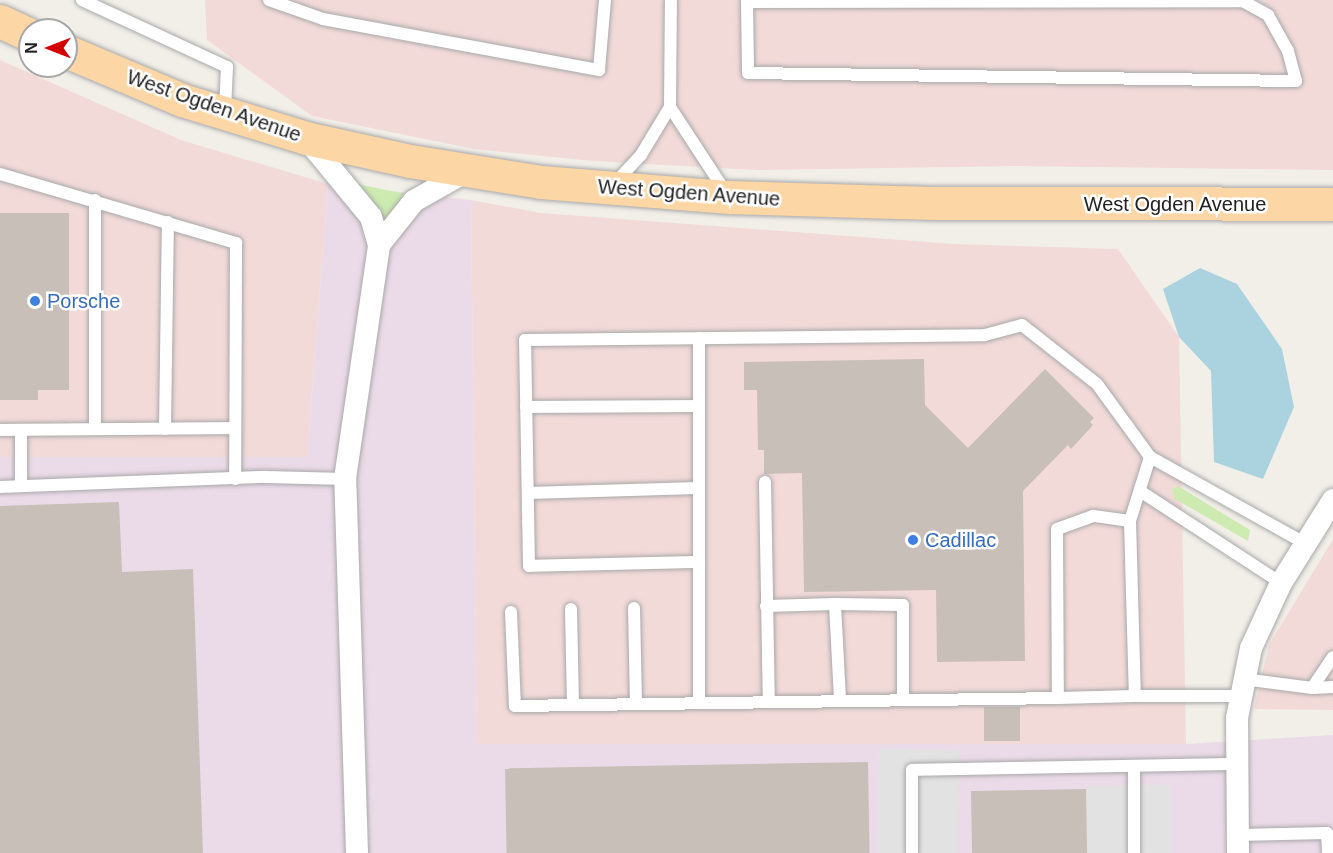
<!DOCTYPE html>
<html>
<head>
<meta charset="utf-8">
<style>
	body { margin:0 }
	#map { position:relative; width:1333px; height:853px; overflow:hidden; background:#f2efe9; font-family:Arial,sans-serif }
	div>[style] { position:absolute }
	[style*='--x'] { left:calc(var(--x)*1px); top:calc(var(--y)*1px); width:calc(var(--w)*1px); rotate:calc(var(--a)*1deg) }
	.commercial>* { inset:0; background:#f2dad9 }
	.industrial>* { inset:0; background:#ebdbe8 }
	.grass>* { inset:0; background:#cdebb0 }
	.parking>* { inset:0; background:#e2e2e2; transform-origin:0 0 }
	.water>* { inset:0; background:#aad3df }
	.building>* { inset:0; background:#c7bfb8; transform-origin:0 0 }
	.roads { filter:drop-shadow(0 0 2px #a9a9a9) drop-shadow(0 0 2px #a9a9a9) }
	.service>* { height:12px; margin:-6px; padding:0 6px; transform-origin:6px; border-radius:6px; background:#fff }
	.minor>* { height:22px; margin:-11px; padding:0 11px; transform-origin:11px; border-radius:11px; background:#fff }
	.primary>* { height:33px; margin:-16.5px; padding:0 16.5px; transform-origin:16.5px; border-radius:16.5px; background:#fcd6a4 }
	.dots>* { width:16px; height:16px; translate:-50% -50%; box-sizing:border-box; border:3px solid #fff; border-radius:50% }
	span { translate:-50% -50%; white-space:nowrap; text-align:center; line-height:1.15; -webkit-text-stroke:5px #fff; paint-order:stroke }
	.street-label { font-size:20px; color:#222 }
	.shop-label { font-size:20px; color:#366cbe }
	.left { translate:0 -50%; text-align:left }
	.north { position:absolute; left:18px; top:18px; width:60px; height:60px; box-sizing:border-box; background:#fff; border:2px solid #a7a7a7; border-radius:50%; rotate:270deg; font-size:16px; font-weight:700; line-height:24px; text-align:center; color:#222 }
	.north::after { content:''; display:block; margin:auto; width:21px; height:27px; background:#d40000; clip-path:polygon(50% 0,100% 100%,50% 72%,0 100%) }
</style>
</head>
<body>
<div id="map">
	<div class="commercial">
		<i style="clip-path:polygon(205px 0,1333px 0,1333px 170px,1014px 166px,756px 170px,593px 161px,474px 149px,312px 116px,207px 40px)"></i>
		<i style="clip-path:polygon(0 60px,181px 140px,328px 184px,307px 457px,0 457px)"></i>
		<i style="clip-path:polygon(471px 200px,541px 213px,954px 244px,1118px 249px,1179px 337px,1186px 744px,477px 744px)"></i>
		<i style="clip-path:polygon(1333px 539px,1333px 710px,1254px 709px,1269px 645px)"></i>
	</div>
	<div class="industrial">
		<i style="clip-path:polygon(328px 184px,471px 200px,477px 744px,1186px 744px,1333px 735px,1333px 853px,0 853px,0 457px,307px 457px)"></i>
	</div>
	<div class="grass">
		<i style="clip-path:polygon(357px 184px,411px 195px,382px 229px)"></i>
		<i style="clip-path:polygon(1178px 486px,1250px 530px,1248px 541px,1175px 499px,1172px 490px)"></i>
	</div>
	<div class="parking">
		<i style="left:879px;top:749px;width:80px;height:104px;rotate:1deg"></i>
		<i style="left:1171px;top:785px;width:68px;height:85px;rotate:89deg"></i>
	</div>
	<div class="water">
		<i style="clip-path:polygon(1200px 268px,1237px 284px,1282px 349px,1294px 407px,1263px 479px,1214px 462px,1211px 371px,1179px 337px,1163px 289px)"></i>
	</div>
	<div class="building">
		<i style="clip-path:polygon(0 213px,69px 213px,69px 390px,38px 390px,38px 400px,0 400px)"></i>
		<i style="clip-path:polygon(924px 359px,925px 405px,968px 448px,1045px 369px,1094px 418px,1090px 422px,1093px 425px,1071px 449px,1068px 445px,1023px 491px,1025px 661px,937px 662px,936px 590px,804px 592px,802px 473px,764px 474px,764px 450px,758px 450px,757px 390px,744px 390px,744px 362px)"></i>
		<i style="clip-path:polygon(119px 502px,122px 572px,193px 569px,203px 853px,0 853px,0 506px)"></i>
		<i style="left:984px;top:707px;width:36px;height:34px"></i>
		<i style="left:868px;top:762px;width:91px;height:363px;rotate:89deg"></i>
		<i style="left:1086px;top:789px;width:64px;height:115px;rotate:89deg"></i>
	</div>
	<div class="roads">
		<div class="service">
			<i style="--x:82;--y:0;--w:160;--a:24.8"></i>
			<i style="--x:227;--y:67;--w:43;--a:92.7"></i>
			<i style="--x:269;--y:0;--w:57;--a:19.4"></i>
			<i style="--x:323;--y:19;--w:281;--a:10.5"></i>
			<i style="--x:599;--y:70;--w:70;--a:-85.1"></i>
			<i style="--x:747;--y:0;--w:73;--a:89.2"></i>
			<i style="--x:748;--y:73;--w:548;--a:0.84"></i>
			<i style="--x:1296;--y:81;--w:31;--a:-105"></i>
			<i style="--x:1288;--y:51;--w:41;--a:-119.1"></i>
			<i style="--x:1268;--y:15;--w:31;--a:-151"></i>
			<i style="--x:747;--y:2;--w:494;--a:-0.1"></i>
			<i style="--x:670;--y:107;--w:100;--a:56.8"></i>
			<i style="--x:0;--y:174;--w:246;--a:16.3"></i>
			<i style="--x:236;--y:243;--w:236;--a:90.2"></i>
			<i style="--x:614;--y:184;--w:40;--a:-47"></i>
			<i style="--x:641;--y:155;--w:56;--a:-58.9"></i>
			<i style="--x:670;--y:107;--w:107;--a:-89.5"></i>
			<i style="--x:699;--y:338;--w:365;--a:90"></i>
			<i style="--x:526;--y:407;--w:173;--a:-0.3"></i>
			<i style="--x:95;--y:429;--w:229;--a:-90"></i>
			<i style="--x:165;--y:429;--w:207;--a:-89.2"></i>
			<i style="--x:0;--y:430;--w:235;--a:-0.5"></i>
			<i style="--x:21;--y:430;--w:56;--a:90"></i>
			<i style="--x:1150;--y:457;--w:67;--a:107.4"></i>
			<i style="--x:1130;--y:521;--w:175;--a:88.4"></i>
			<i style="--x:1135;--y:696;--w:105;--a:0"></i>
			<i style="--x:765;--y:482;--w:220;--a:89"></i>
			<i style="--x:0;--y:487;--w:266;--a:-2.2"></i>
			<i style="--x:266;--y:477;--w:79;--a:1.5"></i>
			<i style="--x:1140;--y:491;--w:168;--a:33.1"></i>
			<i style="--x:528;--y:493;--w:170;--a:-1.7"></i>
			<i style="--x:1130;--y:521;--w:37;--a:-172"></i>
			<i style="--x:1093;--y:516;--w:38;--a:160"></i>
			<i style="--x:1057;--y:529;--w:169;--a:89.7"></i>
			<i style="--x:1058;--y:698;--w:77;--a:-1.5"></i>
			<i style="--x:699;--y:562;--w:170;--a:178.7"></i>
			<i style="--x:529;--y:566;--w:226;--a:-91"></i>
			<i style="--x:525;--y:340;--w:460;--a:-0.6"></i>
			<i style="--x:985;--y:335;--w:38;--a:-15"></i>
			<i style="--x:1022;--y:325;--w:95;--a:38.2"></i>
			<i style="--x:1097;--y:384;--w:90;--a:54"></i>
			<i style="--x:1150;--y:457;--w:179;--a:29.1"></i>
			<i style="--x:835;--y:604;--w:68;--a:0.8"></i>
			<i style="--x:903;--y:605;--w:94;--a:90"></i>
			<i style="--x:766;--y:606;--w:69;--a:-1.7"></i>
			<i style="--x:835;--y:604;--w:96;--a:87"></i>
			<i style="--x:634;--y:608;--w:96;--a:88.8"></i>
			<i style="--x:571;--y:609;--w:96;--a:88.8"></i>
			<i style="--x:511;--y:612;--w:94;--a:87.6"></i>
			<i style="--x:515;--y:706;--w:543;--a:-0.84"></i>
			<i style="--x:1243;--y:679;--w:70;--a:7.4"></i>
			<i style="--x:1312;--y:688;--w:37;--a:-56"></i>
			<i style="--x:1312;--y:688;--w:21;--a:-3"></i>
			<i style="--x:1134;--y:766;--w:87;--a:90"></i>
			<i style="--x:1238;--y:835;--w:89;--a:-1.3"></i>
			<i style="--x:1327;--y:833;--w:20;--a:87"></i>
			<i style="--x:912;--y:853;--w:83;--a:-90"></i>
			<i style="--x:912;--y:770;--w:325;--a:-1.1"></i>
		</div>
		<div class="minor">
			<i style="--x:306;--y:138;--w:102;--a:50.6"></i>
			<i style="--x:371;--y:217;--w:29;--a:74"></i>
			<i style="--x:357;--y:853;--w:374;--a:-91.8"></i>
			<i style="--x:345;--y:479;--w:236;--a:-81.7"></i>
			<i style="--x:379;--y:245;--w:56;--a:-51.5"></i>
			<i style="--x:414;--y:201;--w:61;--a:-29.5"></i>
			<i style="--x:1238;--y:853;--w:135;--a:-90.4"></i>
			<i style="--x:1237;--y:718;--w:71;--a:-78.7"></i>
			<i style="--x:1251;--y:648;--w:72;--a:-65.2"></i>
			<i style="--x:1281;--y:583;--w:98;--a:-57.9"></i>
		</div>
		<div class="primary">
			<i style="--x:0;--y:21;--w:33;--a:25"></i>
			<i style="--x:66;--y:51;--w:126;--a:22.9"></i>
			<i style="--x:182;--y:100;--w:130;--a:17"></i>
			<i style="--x:306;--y:138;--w:107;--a:12.5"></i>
			<i style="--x:410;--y:161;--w:133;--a:9.1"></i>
			<i style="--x:541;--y:182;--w:189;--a:4.6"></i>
			<i style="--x:729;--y:197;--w:204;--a:1.7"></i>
			<i style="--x:933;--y:203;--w:400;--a:0.1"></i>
		</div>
	</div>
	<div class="dots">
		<i style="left:35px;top:301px;background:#3f7fe0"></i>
		<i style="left:913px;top:540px;background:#3f7fe0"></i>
	</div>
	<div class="street-label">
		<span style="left:214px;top:106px;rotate:19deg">West Ogden Avenue</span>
		<span style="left:689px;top:193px;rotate:4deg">West Ogden Avenue</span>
		<span style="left:1175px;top:204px">West Ogden Avenue</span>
	</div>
	<div class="shop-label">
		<span class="left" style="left:47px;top:301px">Porsche</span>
		<span class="left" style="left:925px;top:540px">Cadillac</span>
	</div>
	<div class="north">N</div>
</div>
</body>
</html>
